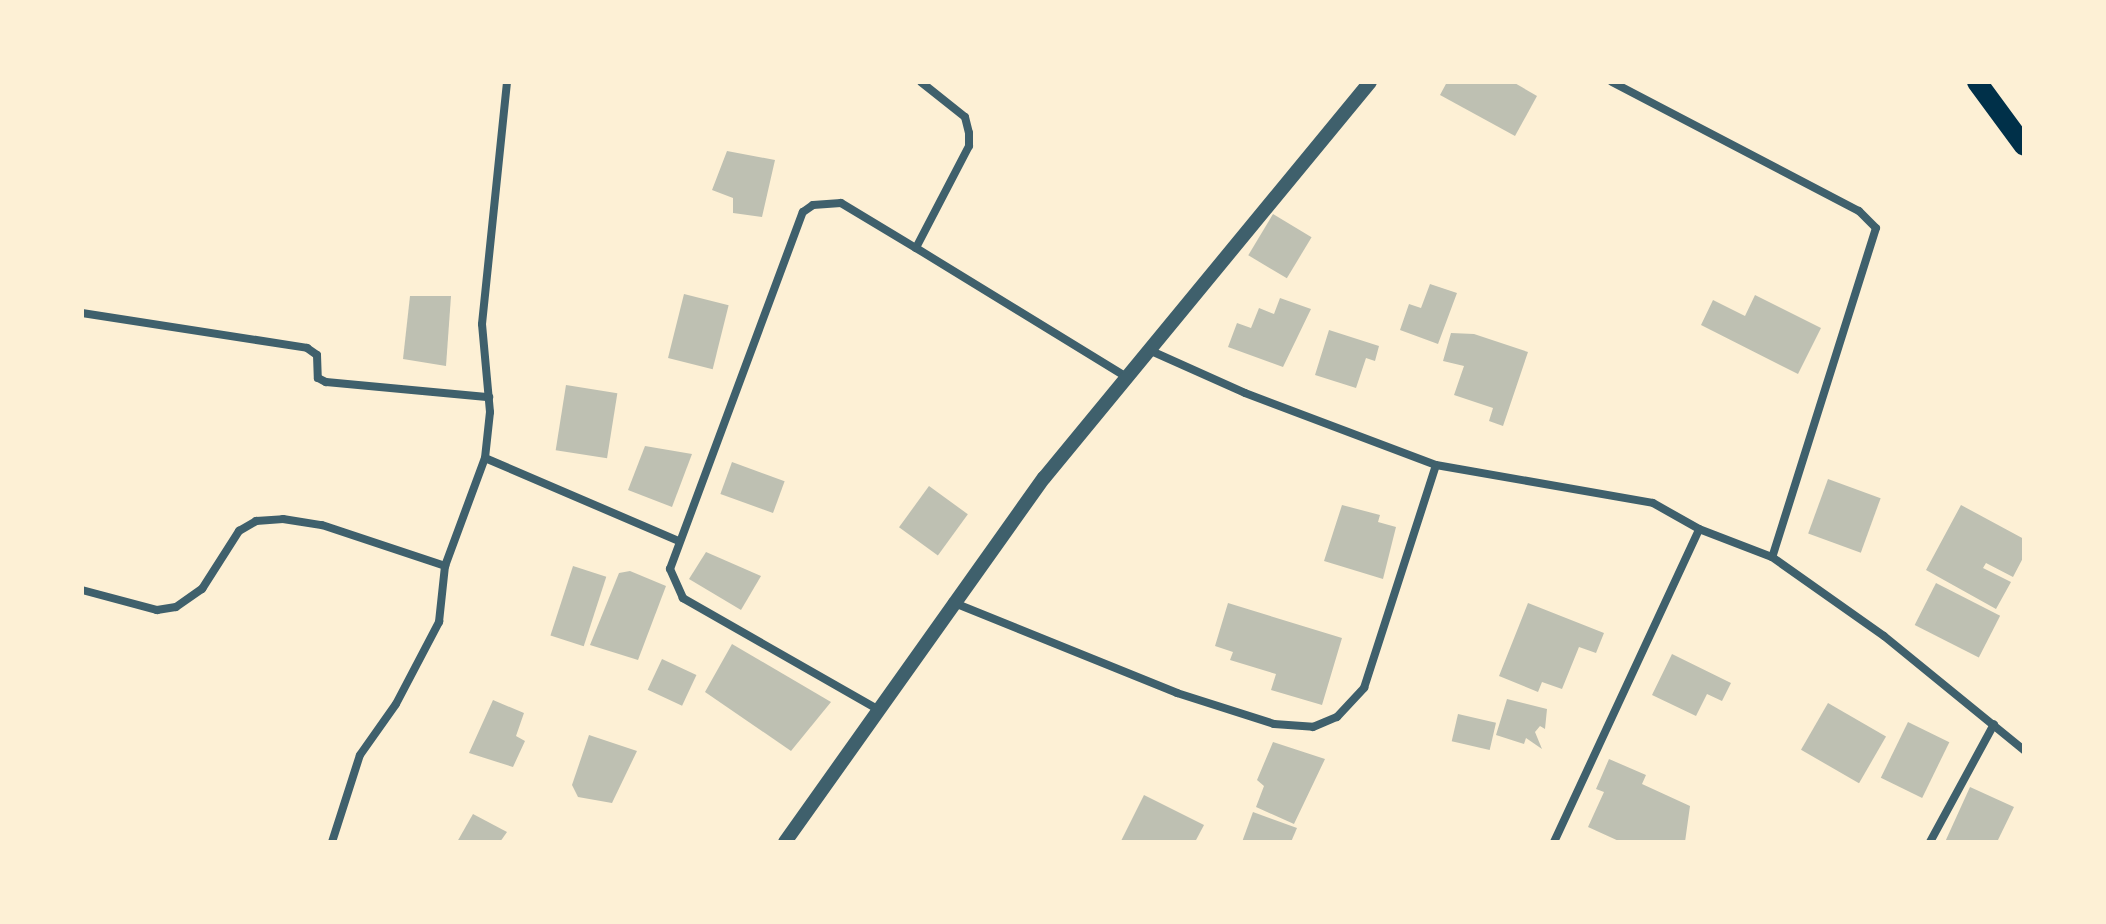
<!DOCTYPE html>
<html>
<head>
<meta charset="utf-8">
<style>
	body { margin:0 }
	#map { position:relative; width:2106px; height:924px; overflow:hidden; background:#fdf0d5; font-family:Montserrat,sans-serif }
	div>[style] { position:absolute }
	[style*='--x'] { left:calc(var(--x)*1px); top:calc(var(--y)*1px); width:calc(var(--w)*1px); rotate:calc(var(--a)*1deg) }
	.building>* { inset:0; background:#bec0b2; transform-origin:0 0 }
	.minor>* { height:8px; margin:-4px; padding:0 4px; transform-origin:4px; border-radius:4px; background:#3f606c }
	.tertiary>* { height:14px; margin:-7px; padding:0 7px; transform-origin:7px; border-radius:7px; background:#3f606c }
	.primary>* { height:20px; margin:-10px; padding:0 10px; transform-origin:10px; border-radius:10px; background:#003049 }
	span { translate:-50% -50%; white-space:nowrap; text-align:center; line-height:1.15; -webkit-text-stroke:8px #fdf0d5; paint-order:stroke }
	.frame { position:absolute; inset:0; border:84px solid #fdf0d5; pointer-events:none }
</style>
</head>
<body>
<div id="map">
	<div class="building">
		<i style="clip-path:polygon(1447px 82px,1513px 82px,1537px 96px,1515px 136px,1440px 95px)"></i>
		<i style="clip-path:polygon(727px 151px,775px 160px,762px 217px,733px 213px,733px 198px,712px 190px)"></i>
		<i style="left:1273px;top:214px;width:45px;height:48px;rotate:31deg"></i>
		<i style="clip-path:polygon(1430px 284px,1457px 293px,1438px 344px,1400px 330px,1409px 304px,1421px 308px)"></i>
		<i style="left:684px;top:294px;width:46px;height:66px;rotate:14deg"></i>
		<i style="clip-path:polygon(1755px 295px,1821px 328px,1798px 374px,1701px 325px,1713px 300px,1745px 316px)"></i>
		<i style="clip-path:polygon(410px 296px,451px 296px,446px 366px,403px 359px)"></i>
		<i style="clip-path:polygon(1280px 298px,1311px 309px,1283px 367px,1228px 347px,1237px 323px,1251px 328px,1259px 308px,1274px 314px)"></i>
		<i style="clip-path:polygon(1329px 330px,1379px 346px,1375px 361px,1366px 358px,1356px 388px,1315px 375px)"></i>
		<i style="clip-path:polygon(1451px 333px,1474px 334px,1528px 352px,1503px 426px,1489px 421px,1493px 408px,1454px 395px,1464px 366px,1443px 361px)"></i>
		<i style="left:566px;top:385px;width:52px;height:66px;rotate:9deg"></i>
		<i style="clip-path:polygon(645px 446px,692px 454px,672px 507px,628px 490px)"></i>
		<i style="left:732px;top:462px;width:56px;height:34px;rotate:20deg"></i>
		<i style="left:1828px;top:479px;width:56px;height:58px;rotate:20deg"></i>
		<i style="left:929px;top:486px;width:48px;height:51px;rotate:36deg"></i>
		<i style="clip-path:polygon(1342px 505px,1380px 515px,1378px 522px,1396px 527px,1383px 579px,1324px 561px)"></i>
		<i style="clip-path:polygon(1961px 505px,2024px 539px,2024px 556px,2013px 577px,1986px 563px,1983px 568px,2011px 582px,1996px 609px,1926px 570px)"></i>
		<i style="clip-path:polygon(706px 552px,761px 576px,741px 610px,689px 579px)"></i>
		<i style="left:573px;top:566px;width:35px;height:73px;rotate:18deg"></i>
		<i style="clip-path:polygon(630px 571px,666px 586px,638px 660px,590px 645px,619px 573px)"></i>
		<i style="left:1936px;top:583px;width:72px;height:47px;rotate:27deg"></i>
		<i style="clip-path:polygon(1228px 603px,1342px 638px,1322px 705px,1271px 690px,1276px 674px,1230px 660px,1233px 652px,1215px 646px)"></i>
		<i style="clip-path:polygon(1528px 603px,1604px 633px,1596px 653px,1579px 647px,1562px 689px,1542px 682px,1538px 692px,1499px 676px)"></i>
		<i style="clip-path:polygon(732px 644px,831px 702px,791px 751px,705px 692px)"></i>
		<i style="clip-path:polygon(1672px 654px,1731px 683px,1722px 701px,1707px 694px,1696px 716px,1652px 695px)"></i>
		<i style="left:662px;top:659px;width:38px;height:34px;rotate:25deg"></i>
		<i style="clip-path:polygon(1507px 699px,1547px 709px,1545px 729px,1540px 726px,1535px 732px,1542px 749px,1526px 738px,1524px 744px,1496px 735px)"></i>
		<i style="clip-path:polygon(493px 700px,524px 713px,516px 736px,525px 741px,513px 767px,469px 753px)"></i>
		<i style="left:1828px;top:703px;width:67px;height:54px;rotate:30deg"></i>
		<i style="left:1458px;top:714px;width:39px;height:28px;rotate:13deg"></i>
		<i style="left:1908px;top:722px;width:46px;height:62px;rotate:26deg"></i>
		<i style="clip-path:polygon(589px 735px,637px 751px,612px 803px,578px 797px,572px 785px)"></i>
		<i style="clip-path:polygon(1273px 742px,1325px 759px,1294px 824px,1256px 807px,1264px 786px,1257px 780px)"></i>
		<i style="clip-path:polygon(1609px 759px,1646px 775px,1642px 784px,1690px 806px,1685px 842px,1621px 842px,1588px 827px,1604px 792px,1596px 789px)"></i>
		<i style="clip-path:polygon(1970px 787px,2014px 807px,1997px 842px,1945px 842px)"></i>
		<i style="clip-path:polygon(1144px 795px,1204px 825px,1195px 842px,1121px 841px)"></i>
		<i style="clip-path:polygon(1253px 812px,1297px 828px,1291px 842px,1242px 842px)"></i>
		<i style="clip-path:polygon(473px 814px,507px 832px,500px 842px,457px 842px)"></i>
	</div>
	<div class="minor">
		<i style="--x:921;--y:82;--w:56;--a:38.5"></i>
		<i style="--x:965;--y:117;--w:16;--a:76"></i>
		<i style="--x:969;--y:133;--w:13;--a:90"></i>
		<i style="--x:969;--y:146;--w:115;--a:117.5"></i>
		<i style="--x:916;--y:248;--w:245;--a:31.5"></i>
		<i style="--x:1612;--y:82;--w:279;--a:27.6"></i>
		<i style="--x:1859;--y:211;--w:24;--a:45"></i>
		<i style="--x:1876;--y:228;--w:345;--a:107.5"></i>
		<i style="--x:82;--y:313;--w:228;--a:8.8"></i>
		<i style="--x:307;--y:348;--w:12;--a:35"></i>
		<i style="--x:317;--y:355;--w:23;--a:88"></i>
		<i style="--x:318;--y:378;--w:9;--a:27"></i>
		<i style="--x:326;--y:382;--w:164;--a:5.3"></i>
		<i style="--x:1149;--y:350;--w:105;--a:24.1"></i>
		<i style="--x:1245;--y:393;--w:204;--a:20.7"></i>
		<i style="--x:1436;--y:465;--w:220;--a:9.9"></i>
		<i style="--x:1653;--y:503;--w:53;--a:29.5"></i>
		<i style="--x:1699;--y:529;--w:78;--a:21"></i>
		<i style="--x:1772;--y:557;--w:137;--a:35.2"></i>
		<i style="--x:1884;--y:636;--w:181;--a:39.2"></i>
		<i style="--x:485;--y:458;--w:211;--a:23.2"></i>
		<i style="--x:82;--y:590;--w:78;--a:14.9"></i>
		<i style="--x:157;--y:610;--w:19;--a:-9"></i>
		<i style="--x:176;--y:607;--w:32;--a:-35"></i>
		<i style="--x:202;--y:589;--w:69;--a:-57.5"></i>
		<i style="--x:239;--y:531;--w:20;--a:-30"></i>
		<i style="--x:256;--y:521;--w:27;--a:-4"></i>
		<i style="--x:283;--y:519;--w:39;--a:9"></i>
		<i style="--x:322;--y:525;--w:130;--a:18.4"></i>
		<i style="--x:445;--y:566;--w:115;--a:-69.7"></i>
		<i style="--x:485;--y:458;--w:46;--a:-83.8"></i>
		<i style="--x:490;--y:412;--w:88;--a:-95.2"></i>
		<i style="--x:482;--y:324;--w:243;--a:-84.1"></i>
		<i style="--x:952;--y:602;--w:243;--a:22"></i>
		<i style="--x:1177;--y:693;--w:102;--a:17.7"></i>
		<i style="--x:1274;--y:724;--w:39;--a:4"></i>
		<i style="--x:1313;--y:727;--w:26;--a:-23"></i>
		<i style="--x:1337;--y:717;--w:40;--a:-47"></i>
		<i style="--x:1364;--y:688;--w:234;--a:-72.1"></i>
		<i style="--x:879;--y:710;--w:226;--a:-150.3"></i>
		<i style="--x:683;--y:598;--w:32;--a:-114"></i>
		<i style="--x:670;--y:569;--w:381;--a:-69.6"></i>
		<i style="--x:803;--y:212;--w:12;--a:-35"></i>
		<i style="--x:813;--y:205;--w:28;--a:-4"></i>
		<i style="--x:841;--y:203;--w:87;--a:31"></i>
		<i style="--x:332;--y:842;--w:91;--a:-72.2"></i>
		<i style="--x:360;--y:755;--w:62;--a:-54.8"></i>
		<i style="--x:396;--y:704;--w:93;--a:-62.3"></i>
		<i style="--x:439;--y:622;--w:56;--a:-83.9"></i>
		<i style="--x:1554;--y:842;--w:345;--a:-65.1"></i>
		<i style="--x:1930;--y:842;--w:134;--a:-61.5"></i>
	</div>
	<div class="tertiary">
		<i style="--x:785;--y:842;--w:447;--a:-54.6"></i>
		<i style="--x:1044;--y:478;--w:513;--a:-50.54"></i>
	</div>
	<div class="primary">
		<i style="--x:1977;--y:82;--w:79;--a:53.7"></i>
	</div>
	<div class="frame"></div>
</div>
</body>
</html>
